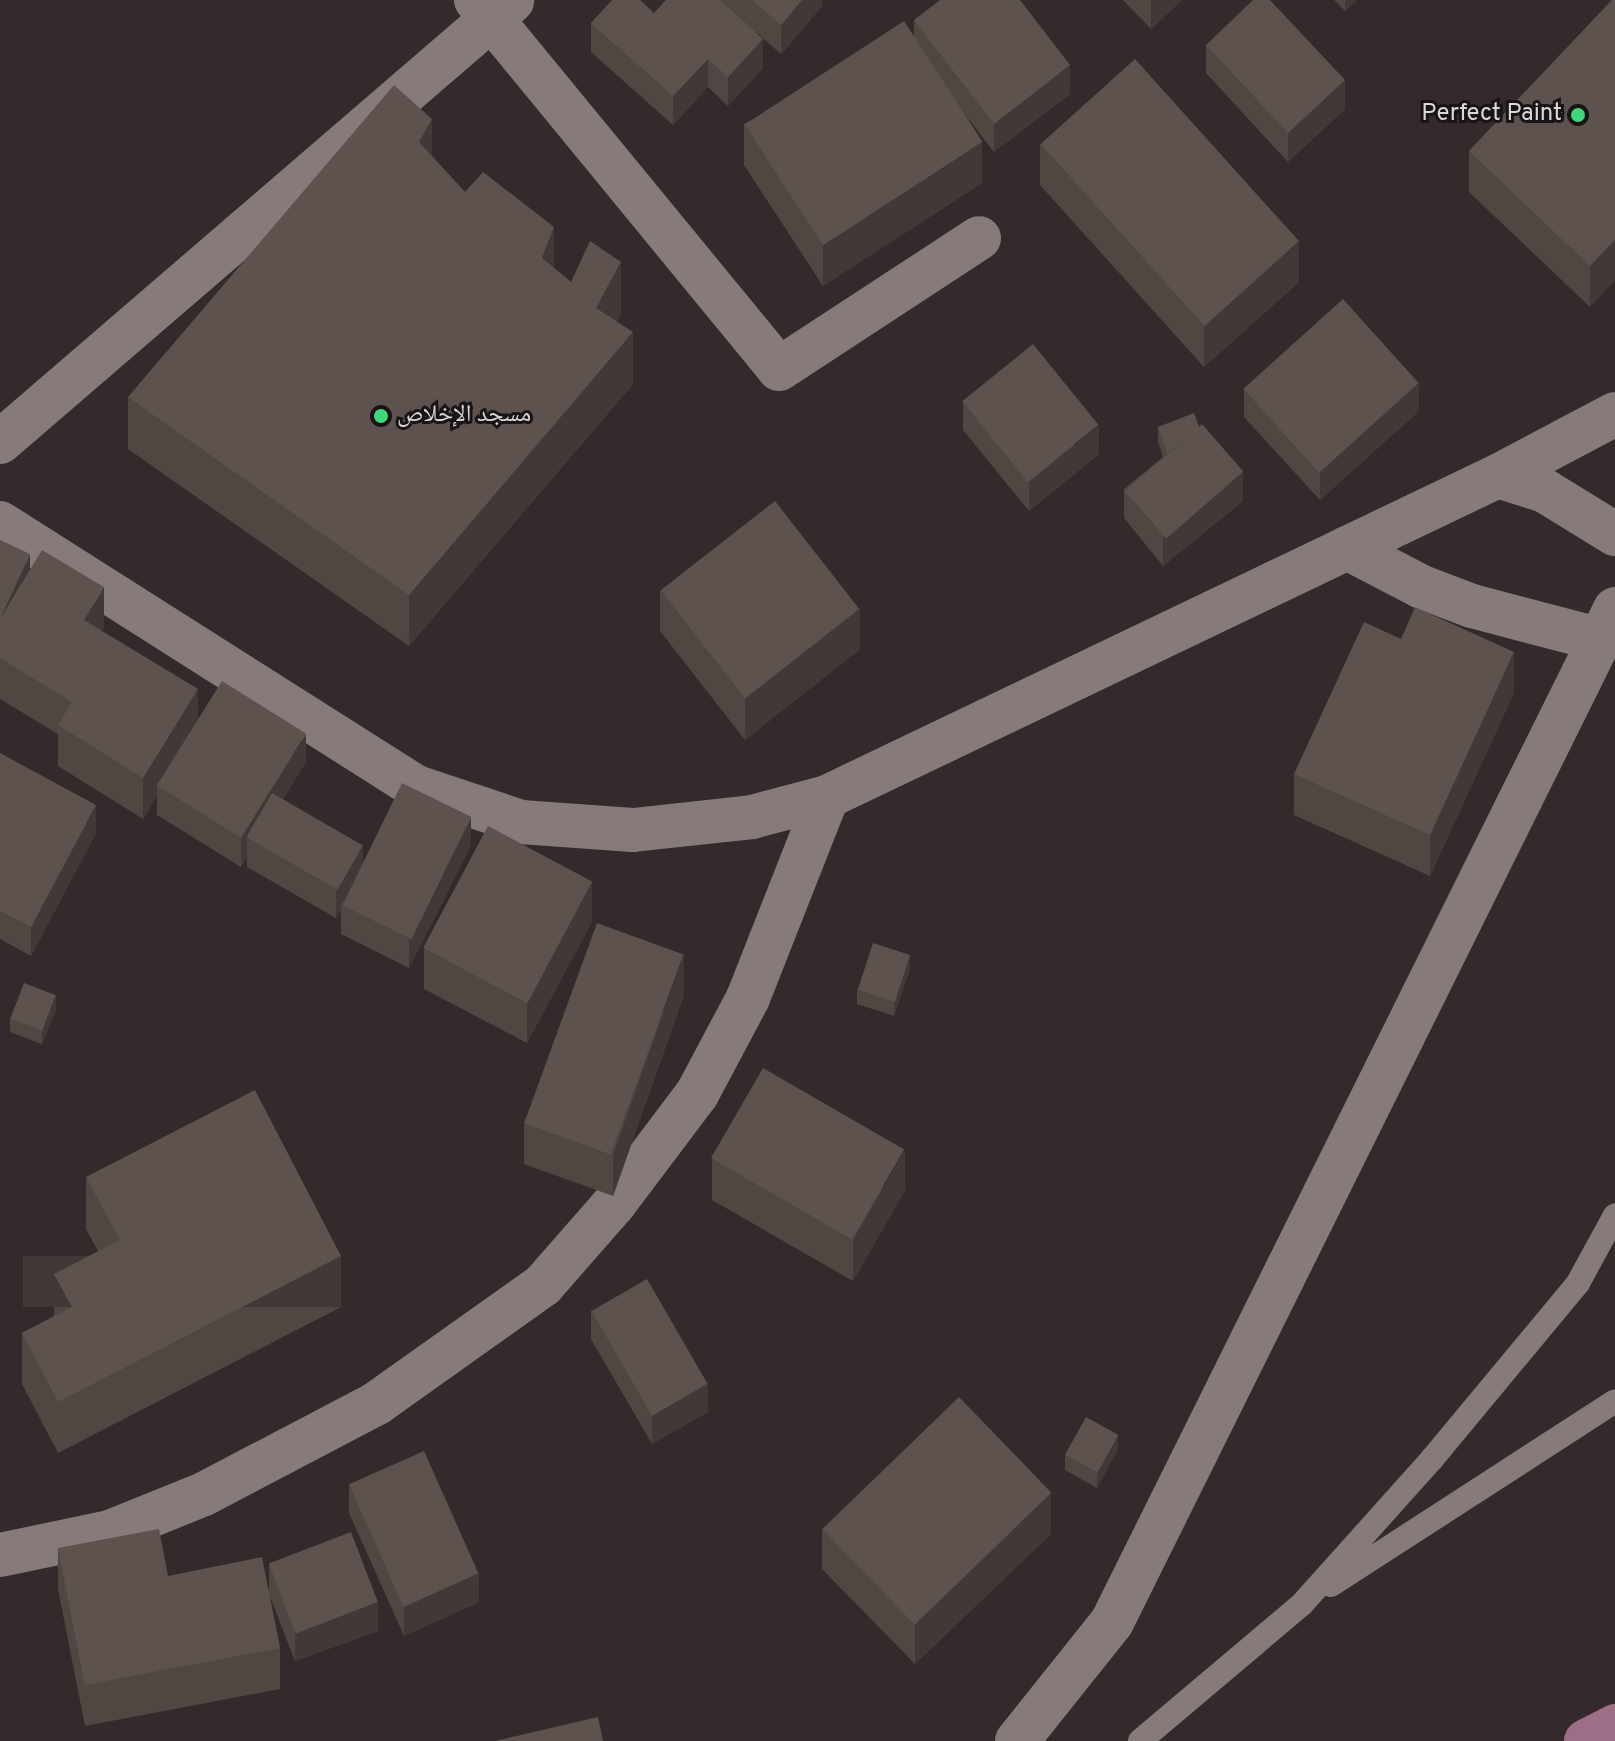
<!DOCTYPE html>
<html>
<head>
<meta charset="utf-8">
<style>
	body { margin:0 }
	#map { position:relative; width:1615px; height:1741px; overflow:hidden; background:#352a2b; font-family:Overpass,"Noto Naskh Arabic",sans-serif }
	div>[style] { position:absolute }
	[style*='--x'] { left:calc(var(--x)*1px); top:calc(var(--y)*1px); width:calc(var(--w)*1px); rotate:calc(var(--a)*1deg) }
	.service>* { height:24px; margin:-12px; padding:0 12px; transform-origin:12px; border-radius:12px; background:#877a7b }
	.minor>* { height:44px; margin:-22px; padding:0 22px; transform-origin:22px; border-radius:22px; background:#877a7b }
	.tertiary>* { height:44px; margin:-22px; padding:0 22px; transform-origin:22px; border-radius:22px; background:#877a7b }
	.primary>* { height:44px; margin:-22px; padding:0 22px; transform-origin:22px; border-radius:22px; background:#9e6d86 }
	.wall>* { inset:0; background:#504743 }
	.shaded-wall>* { inset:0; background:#413937; transform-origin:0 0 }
	.building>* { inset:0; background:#5d524e; transform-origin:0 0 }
	.dots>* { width:22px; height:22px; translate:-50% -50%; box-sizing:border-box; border:4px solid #191415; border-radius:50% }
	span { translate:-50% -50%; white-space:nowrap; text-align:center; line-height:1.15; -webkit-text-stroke:6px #191415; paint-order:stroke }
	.poi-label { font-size:24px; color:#ddd6d6 }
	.right { translate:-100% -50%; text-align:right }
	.left { translate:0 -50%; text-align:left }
</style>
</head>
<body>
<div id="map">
	<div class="service">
		<i style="--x:1331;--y:1585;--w:338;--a:-32.9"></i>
		<i style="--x:1140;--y:1741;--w:212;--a:-40.2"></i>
		<i style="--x:1302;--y:1604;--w:195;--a:-48.1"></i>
		<i style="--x:1432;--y:1459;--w:229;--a:-50.3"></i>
		<i style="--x:1578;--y:1283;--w:77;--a:-61.4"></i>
	</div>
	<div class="minor">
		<i style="--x:476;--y:0;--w:477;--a:50.6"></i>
		<i style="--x:779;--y:369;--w:239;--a:-33.2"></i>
		<i style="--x:0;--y:442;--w:676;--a:-40.74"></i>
		<i style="--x:0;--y:1555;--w:112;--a:-11.8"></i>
		<i style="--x:110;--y:1532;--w:101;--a:-22"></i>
		<i style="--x:204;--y:1494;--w:195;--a:-27.7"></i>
		<i style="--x:377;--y:1403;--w:204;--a:-35.4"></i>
		<i style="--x:543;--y:1285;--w:108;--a:-48.8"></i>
		<i style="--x:614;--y:1204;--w:138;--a:-53"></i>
		<i style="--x:697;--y:1094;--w:109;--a:-62"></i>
		<i style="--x:748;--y:998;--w:216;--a:-68.5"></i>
	</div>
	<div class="tertiary">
		<i style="--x:1498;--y:476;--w:132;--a:-27.9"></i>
		<i style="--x:0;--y:523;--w:493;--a:32.4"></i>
		<i style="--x:416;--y:787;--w:111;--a:18.4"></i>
		<i style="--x:521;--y:822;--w:112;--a:4.1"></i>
		<i style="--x:633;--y:830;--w:120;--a:-6.2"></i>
		<i style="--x:752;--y:817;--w:78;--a:-14.9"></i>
		<i style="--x:827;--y:797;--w:744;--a:-25.57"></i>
		<i style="--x:1498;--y:476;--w:49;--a:17.7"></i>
		<i style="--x:1545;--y:491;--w:82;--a:31.6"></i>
		<i style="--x:1347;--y:548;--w:85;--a:27.5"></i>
		<i style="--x:1422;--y:587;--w:53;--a:20.8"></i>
		<i style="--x:1472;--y:606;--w:130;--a:14.7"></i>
		<i style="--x:1017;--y:1741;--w:152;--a:-51.4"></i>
		<i style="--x:1112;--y:1622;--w:1131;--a:-63.59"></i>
	</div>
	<div class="primary">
		<i style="--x:1586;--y:1741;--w:33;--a:-27"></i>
	</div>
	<div class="wall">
		<i style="clip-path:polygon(666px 0,822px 0,822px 6px,781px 54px,756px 32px,763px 68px,728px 106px,708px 87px,673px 125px,591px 52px,591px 23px,654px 13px)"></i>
		<i style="clip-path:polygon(1123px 0,1182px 0,1151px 29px)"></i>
		<i style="clip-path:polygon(1334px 0,1357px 0,1345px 11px)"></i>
		<i style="clip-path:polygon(1612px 0,1590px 307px,1469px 192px,1469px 151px)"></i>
		<i style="clip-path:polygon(914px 20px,1070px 94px,994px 152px,963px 112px,982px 183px,823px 286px,744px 165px,744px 124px,914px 36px)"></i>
		<i style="clip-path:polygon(1206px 45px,1345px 109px,1288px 162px,1206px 73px)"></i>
		<i style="clip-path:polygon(1040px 144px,1299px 282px,1204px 367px,1040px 185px)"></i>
		<i style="clip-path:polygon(432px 156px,465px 192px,554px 268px,571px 282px,621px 314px,617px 321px,633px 384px,409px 646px,128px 449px,128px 397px)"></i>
		<i style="clip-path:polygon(1244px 389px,1419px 411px,1320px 500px,1244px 417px)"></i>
		<i style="clip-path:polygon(963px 402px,1099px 454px,1029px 511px,963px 430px)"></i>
		<i style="clip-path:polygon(1158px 427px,1199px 427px,1243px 501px,1163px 566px,1124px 518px,1124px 489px,1163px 457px,1158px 442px)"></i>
		<i style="clip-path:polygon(0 540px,30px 569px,104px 628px,102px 631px,198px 721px,306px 762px,283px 799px,363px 862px,471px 846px,409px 968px,341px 934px,341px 910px,336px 918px,247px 867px,247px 857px,241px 867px,157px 815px,157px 796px,143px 819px,58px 766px,58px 734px,0 699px)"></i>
		<i style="clip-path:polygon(660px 590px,860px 649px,745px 740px,660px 631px)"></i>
		<i style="clip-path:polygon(1514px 693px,1430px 876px,1294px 815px,1294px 774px)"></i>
		<i style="clip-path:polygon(0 753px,96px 833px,31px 956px,0 939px)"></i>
		<i style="clip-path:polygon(592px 922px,527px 1043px,424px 989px,424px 948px)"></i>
		<i style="clip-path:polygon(910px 969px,894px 1016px,857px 1004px,857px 989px)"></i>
		<i style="clip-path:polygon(684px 995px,613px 1196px,524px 1164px,524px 1123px)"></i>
		<i style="clip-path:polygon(56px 1010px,42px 1044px,10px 1032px,10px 1018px)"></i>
		<i style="clip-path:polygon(712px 1159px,905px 1190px,853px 1281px,712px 1200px)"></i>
		<i style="clip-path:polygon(86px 1177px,341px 1307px,58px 1453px,22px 1384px,22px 1333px,54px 1316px,54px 1274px,98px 1251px,86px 1229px)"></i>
		<i style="clip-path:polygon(591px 1310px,708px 1412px,652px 1444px,591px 1339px)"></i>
		<i style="clip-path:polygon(1118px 1449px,1097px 1488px,1065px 1470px,1065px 1455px)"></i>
		<i style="clip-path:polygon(349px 1485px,479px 1602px,404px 1636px,349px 1513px)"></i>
		<i style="clip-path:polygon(822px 1528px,1051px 1534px,915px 1664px,822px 1569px)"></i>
		<i style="clip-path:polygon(58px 1548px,168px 1576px,269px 1590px,269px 1564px,378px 1631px,295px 1661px,269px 1594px,280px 1648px,280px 1689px,85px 1726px,58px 1589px)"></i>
	</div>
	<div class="shaded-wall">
		<i style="clip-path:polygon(802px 0,822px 0,822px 6px,781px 54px,781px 25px)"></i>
		<i style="clip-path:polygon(1151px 0,1182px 0,1151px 29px)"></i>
		<i style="clip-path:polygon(1345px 0,1357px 0,1345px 11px)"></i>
		<i style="clip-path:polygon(763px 39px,763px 68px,728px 106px,728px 77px)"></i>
		<i style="clip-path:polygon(708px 59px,708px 87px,673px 125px,673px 96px)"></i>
		<i style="clip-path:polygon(1070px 65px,1070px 94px,994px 152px,994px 124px)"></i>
		<i style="clip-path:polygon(1345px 80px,1345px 109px,1288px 162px,1288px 133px)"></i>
		<i style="clip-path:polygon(432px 119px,432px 170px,419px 142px)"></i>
		<i style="clip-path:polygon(982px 142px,982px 183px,823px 286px,823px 245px)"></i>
		<i style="clip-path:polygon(554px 227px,554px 278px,542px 258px)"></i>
		<i style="clip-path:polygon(1615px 240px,1615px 281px,1590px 307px,1590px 266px)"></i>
		<i style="clip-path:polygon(1299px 241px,1299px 282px,1204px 367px,1204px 326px)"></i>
		<i style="clip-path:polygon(621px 262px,621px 314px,596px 359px,596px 308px)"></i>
		<i style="clip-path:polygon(633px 332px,633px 384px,409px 646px,409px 595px)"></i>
		<i style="clip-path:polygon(1419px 382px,1419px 411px,1320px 500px,1320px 472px)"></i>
		<i style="clip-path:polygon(1099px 425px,1099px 454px,1029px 511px,1029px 482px)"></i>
		<i style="clip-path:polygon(1243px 472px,1243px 501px,1163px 566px,1163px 538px)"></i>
		<i style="clip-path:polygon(30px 554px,30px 583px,0 619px)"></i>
		<i style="clip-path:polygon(104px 587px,104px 628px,84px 661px,84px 620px)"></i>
		<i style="clip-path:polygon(860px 608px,860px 649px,745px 740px,745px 699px)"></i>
		<i style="clip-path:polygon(1514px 652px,1514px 693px,1430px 876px,1430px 835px)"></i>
		<i style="clip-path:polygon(198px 689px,198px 730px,157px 786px,157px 796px,143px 819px,143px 778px)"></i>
		<i style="clip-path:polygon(306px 734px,306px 762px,256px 843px,247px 838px,247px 857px,241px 867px,241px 838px)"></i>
		<i style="clip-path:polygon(96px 805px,96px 833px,31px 956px,31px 927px)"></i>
		<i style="clip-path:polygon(471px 817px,471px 846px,409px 968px,409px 940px)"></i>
		<i style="clip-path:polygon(363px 845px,363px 874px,341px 905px,341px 910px,336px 918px,336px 889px)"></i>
		<i style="clip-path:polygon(592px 881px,592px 922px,527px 1043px,527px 1002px)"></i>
		<i style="clip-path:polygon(684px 954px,684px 995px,613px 1196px,613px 1155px)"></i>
		<i style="clip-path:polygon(910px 955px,910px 969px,894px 1016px,894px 1001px)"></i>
		<i style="clip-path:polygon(56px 995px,56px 1010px,42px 1044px,42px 1030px)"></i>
		<i style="clip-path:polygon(905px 1149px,905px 1190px,853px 1281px,853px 1240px)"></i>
		<i style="left:341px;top:1256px;width:51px;height:318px;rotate:90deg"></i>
		<i style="clip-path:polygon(708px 1383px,708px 1412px,652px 1444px,652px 1416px)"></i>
		<i style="clip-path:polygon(1118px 1435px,1118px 1449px,1097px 1488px,1097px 1473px)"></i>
		<i style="clip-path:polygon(1051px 1493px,1051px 1534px,915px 1664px,915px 1623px)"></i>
		<i style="clip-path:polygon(479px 1573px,479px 1602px,404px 1636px,404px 1607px)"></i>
		<i style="clip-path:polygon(378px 1602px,378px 1631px,295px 1661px,295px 1633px)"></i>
	</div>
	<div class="building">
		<i style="clip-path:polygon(612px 0,640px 0,654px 13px,666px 0,720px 0,763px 39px,728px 77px,708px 59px,673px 96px,591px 23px)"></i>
		<i style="clip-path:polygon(752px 0,802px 0,781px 25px)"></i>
		<i style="clip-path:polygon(940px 0,1020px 0,1070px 65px,994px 124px,914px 20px)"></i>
		<i style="clip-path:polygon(1253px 0,1270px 0,1345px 80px,1288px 133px,1206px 45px)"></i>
		<i style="clip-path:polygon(1612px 0,1615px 0,1615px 240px,1590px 266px,1469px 151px)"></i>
		<i style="left:904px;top:21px;width:144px;height:190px;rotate:57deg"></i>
		<i style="left:1135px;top:59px;width:245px;height:127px;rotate:48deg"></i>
		<i style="clip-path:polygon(394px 85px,432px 119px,419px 142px,465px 192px,483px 172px,554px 227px,542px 258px,571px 282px,590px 241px,621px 262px,596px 308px,633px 332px,409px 595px,128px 397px)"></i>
		<i style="left:1343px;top:299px;width:113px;height:134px;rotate:48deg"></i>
		<i style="left:1033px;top:344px;width:104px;height:91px;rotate:51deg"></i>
		<i style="clip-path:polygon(1194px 413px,1199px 427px,1167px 453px,1158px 427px)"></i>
		<i style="left:1202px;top:424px;width:63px;height:102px;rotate:49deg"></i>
		<i style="left:775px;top:501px;width:137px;height:145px;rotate:52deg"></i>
		<i style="clip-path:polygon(0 540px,30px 554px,0 619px)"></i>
		<i style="clip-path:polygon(42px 550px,104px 587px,84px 620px,198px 689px,143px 778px,58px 725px,72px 702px,0 658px,0 619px)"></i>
		<i style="clip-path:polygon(1415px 607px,1514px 652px,1430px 835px,1294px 774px,1364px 622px,1401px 639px)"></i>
		<i style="left:222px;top:681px;width:99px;height:123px;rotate:32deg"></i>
		<i style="clip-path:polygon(0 753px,96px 805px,31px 927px,0 911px)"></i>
		<i style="left:402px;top:783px;width:77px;height:136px;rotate:26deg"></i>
		<i style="left:272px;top:793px;width:105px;height:51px;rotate:30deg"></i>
		<i style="left:488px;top:826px;width:118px;height:138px;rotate:28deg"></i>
		<i style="left:597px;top:923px;width:92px;height:213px;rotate:20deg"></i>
		<i style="left:873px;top:943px;width:39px;height:49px;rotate:18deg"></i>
		<i style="left:24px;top:983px;width:34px;height:38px;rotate:21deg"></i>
		<i style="left:763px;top:1068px;width:163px;height:104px;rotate:30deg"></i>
		<i style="clip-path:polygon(255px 1090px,341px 1256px,58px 1402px,22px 1333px,72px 1307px,54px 1274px,120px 1240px,86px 1177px)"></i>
		<i style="left:647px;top:1279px;width:121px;height:64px;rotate:60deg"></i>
		<i style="left:959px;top:1397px;width:133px;height:190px;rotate:46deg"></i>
		<i style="left:1086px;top:1417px;width:37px;height:43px;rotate:29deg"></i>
		<i style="left:424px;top:1451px;width:134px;height:82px;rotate:66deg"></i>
		<i style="clip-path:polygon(159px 1529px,168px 1576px,262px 1557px,280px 1648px,85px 1685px,58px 1548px)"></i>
		<i style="left:351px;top:1532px;width:75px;height:88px;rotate:69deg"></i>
		<i style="clip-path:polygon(598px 1717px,603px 1741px,495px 1741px)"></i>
	</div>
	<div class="dots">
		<i style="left:1578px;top:115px;background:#40d77c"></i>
		<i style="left:381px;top:416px;background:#40d77c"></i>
	</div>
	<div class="poi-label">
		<span class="right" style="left:1562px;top:115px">Perfect Paint</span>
		<span class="left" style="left:397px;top:416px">مسجد الإخلاص</span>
	</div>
</div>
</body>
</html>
